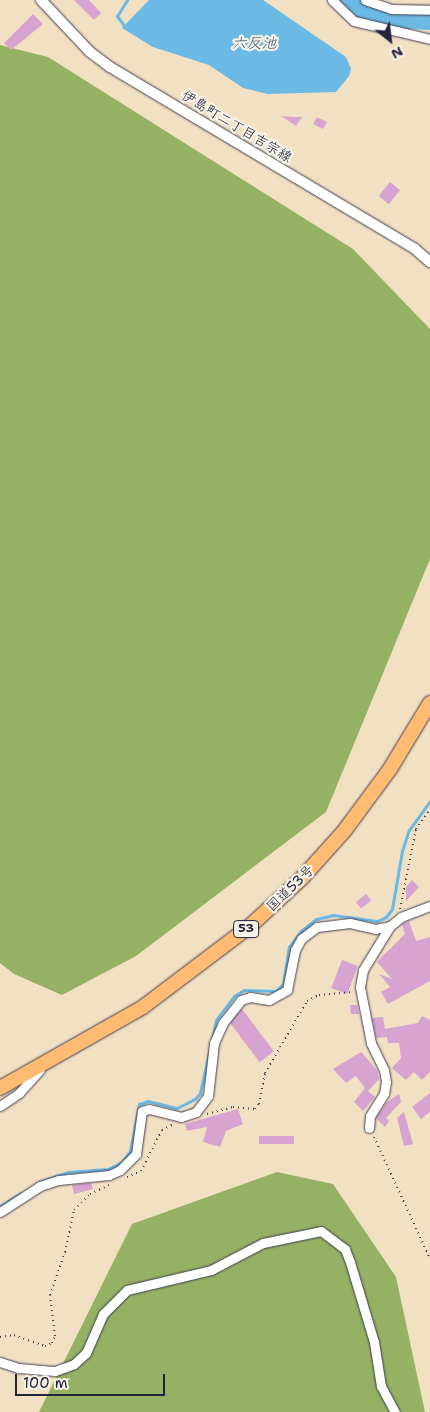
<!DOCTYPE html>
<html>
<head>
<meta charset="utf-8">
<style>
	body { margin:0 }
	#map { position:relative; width:430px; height:1412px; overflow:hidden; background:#f2e0c3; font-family:"Shantell Sans","Klee One",sans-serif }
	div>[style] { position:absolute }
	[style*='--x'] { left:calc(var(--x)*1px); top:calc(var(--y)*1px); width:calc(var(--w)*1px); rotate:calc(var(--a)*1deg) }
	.forest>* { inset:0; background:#95b264 }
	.water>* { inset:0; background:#6bb9e5 }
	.stream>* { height:3px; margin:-1.5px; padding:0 1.5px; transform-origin:1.5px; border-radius:1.5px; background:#6bb9e5 }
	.river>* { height:18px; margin:-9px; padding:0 9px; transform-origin:9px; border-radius:9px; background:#6bb9e5 }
	.building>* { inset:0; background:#d7a3d0; transform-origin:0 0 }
	.path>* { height:2px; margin-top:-1px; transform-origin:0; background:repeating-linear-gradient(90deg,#413e4f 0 1px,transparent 0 5px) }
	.roads { filter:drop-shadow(0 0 1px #413e4f) drop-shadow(0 0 1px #413e4f) }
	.minor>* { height:9px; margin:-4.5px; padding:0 4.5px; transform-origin:4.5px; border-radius:4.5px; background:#fff }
	.tertiary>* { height:10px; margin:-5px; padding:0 5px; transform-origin:5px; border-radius:5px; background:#fff }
	.trunk>* { height:14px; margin:-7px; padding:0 7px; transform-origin:7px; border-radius:7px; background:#febb71 }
	span { translate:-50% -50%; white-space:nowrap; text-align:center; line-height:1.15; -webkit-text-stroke:4.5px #f7f3e8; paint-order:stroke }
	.shield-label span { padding:1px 4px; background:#f7f3e8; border:1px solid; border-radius:4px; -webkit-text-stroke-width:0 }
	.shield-label { font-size:12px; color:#22223b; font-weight:700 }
	.street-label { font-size:14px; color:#22223b }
	.water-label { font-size:15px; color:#3c5776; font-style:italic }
	.north { position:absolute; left:365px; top:15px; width:50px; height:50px; -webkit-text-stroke:4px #f7f3e8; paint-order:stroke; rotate:151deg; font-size:14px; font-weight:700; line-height:20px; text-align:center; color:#22223b }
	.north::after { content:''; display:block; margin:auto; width:18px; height:22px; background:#22223b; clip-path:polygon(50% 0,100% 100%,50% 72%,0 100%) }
	.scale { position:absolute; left:15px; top:1374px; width:150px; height:22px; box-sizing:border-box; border:2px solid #22223b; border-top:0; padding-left:6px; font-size:15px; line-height:18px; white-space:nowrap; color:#22223b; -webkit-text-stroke:4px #f7f3e8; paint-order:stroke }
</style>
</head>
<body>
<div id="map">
	<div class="forest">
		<i style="clip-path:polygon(0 45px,48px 57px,353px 249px,430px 329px,430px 559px,326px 812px,136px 956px,62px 995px,14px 974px,0 963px)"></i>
		<i style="clip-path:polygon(277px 1172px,333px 1184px,396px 1277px,425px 1412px,39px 1412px,132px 1224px)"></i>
	</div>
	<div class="water">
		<i style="clip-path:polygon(149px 0,263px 0,346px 57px,351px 69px,349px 76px,336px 92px,268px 94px,243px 88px,209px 65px,153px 47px,122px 28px)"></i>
	</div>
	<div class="stream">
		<i style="--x:126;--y:28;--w:15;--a:-127"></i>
		<i style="--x:117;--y:16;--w:19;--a:-58"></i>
		<i style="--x:39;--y:1182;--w:31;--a:-19"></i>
		<i style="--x:68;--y:1172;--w:40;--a:-4.3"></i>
		<i style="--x:108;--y:1169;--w:16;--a:-27"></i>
		<i style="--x:122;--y:1162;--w:14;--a:-54"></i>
		<i style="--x:130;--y:1151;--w:48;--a:-79.2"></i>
		<i style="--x:139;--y:1104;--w:9;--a:-18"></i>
		<i style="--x:148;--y:1101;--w:30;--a:14"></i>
		<i style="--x:177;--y:1108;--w:20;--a:-27"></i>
		<i style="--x:195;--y:1099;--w:8;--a:-50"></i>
		<i style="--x:200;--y:1093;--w:75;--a:-77.6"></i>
		<i style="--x:216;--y:1020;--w:30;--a:-53"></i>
		<i style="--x:234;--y:996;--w:12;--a:-31"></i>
		<i style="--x:244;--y:990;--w:32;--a:2"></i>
		<i style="--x:276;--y:991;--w:10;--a:-45"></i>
		<i style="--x:283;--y:984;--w:37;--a:-81"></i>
		<i style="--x:289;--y:947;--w:20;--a:-53"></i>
		<i style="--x:301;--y:931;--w:19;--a:-39"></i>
		<i style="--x:316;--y:919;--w:17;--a:-13"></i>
		<i style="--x:333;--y:915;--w:44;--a:7.8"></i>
		<i style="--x:377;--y:921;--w:10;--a:-24"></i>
		<i style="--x:386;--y:917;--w:10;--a:-53"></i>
		<i style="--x:392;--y:909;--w:59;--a:-80.2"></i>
		<i style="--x:402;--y:851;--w:22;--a:-72"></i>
		<i style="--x:409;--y:830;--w:36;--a:-54"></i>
		<i style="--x:0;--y:1206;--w:25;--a:-32"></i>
	</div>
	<div class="river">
		<i style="--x:343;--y:0;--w:25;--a:29"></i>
		<i style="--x:365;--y:12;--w:26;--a:16"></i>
		<i style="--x:390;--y:19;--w:40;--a:2.9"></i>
	</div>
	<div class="building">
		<i style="clip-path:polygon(74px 0,89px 0,101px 13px,94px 20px)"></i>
		<i style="clip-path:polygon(33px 14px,43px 24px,11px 50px,4px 43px)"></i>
		<i style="clip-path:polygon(281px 116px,294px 117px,302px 117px,296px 126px)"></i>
		<i style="left:317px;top:117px;width:11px;height:8px;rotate:27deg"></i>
		<i style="left:390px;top:182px;width:13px;height:18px;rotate:39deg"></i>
		<i style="clip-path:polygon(412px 880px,419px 887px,406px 901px,406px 887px)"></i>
		<i style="left:366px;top:894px;width:8px;height:13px;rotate:50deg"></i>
		<i style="clip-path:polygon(409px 921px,416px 941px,430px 937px,430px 981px,388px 1004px,381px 992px,390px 987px,379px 974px,392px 979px,377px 962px,405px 934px,402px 924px)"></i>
		<i style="left:342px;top:960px;width:17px;height:30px;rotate:21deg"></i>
		<i style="clip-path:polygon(350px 1005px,357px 1005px,359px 1014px,351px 1014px)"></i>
		<i style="left:242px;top:1009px;width:53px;height:18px;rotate:53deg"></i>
		<i style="clip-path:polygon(422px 1016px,430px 1020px,430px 1072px,422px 1080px,414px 1072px,406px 1080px,392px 1068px,401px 1058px,399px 1043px,388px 1043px,387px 1037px,376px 1038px,372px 1018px,383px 1017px,385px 1029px,418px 1023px)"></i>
		<i style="clip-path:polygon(361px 1052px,377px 1070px,379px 1079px,368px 1091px,375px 1097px,363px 1111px,354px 1102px,365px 1088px,356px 1076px,346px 1083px,333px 1069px)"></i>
		<i style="clip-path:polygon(430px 1093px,430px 1112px,421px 1119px,412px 1107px)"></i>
		<i style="clip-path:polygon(399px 1094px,401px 1102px,386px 1118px,389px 1121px,385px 1127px,376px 1118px,387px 1102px)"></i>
		<i style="clip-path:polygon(238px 1109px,243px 1124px,226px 1131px,220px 1147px,203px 1142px,207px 1127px,187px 1131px,185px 1124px)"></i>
		<i style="clip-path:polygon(404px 1112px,413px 1144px,404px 1146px,397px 1118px)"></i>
		<i style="left:294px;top:1136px;width:8px;height:35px;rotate:90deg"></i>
		<i style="clip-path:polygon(91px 1183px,93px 1189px,74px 1194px,72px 1185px)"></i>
	</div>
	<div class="path">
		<i style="--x:400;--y:909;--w:82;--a:-78.7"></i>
		<i style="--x:416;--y:829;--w:24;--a:-54"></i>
		<i style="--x:207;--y:1114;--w:27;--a:-15"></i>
		<i style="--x:233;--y:1107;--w:22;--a:5"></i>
		<i style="--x:255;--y:1109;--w:6;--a:-51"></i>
		<i style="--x:259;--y:1104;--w:32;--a:-79"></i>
		<i style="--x:265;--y:1073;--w:83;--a:-59.7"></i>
		<i style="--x:307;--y:1001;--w:13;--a:-27"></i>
		<i style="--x:319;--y:995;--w:34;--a:-5"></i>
		<i style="--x:374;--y:1137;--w:134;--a:65.3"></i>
		<i style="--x:127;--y:1177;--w:15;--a:-23"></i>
		<i style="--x:141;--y:1171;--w:46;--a:-62.9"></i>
		<i style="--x:162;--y:1130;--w:11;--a:-27"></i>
		<i style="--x:0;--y:1337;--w:14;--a:-8"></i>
		<i style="--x:14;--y:1335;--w:33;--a:20"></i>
		<i style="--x:45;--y:1346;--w:8;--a:-23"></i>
		<i style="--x:52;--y:1343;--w:8;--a:-67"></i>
		<i style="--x:55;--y:1336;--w:41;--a:-97"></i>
		<i style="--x:50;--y:1295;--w:46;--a:-70.8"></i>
		<i style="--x:65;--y:1252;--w:43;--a:-77.9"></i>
		<i style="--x:74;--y:1210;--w:23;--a:-45"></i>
		<i style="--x:90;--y:1194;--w:21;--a:-25"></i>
	</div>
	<div class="roads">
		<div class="minor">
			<i style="--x:332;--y:0;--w:30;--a:44"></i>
			<i style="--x:354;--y:21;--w:78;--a:13.3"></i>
			<i style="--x:365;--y:0;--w:28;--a:19"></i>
			<i style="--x:391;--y:9;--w:39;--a:1"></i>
			<i style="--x:0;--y:1106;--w:23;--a:-34"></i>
			<i style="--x:19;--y:1093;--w:31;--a:-48"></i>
			<i style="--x:369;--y:1128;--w:12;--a:-85"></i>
			<i style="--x:370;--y:1116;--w:26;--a:-58"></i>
			<i style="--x:384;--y:1094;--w:12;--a:-81"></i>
			<i style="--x:386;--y:1082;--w:12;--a:-99"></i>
			<i style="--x:384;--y:1070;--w:30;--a:-116"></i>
			<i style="--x:371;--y:1043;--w:57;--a:-101.1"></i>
			<i style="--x:360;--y:987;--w:17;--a:-80"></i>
			<i style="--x:363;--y:970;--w:52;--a:-58.5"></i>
			<i style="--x:0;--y:1212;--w:48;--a:-33"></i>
			<i style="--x:40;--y:1186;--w:20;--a:-18"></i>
			<i style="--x:59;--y:1180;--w:50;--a:-5.7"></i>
			<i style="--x:109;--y:1175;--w:12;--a:-24"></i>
			<i style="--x:120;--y:1170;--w:23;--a:-45"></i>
			<i style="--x:136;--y:1154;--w:43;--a:-82.1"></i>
			<i style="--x:142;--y:1111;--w:7;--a:-16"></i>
			<i style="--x:149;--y:1109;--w:33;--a:14"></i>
			<i style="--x:181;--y:1117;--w:16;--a:-18"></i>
			<i style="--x:196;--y:1112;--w:20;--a:-53"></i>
			<i style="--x:208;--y:1096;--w:53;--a:-83.5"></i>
			<i style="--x:214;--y:1043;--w:22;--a:-66"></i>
			<i style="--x:223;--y:1023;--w:29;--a:-52"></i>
			<i style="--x:241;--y:1000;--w:9;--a:-18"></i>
			<i style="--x:250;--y:997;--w:19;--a:9"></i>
			<i style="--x:269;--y:1000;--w:21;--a:-29"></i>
			<i style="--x:287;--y:990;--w:41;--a:-78.7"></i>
			<i style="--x:295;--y:950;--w:13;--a:-61"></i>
			<i style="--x:301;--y:939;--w:20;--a:-37"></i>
			<i style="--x:317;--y:927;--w:33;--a:-7"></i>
			<i style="--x:350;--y:923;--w:26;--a:13"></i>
			<i style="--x:375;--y:929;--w:15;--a:-11"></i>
			<i style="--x:390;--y:926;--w:14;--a:-39"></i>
			<i style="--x:401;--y:917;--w:31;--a:-21"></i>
			<i style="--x:0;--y:1362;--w:20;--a:18"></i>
			<i style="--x:19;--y:1368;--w:36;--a:5"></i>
			<i style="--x:55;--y:1371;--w:20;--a:-20"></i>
			<i style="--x:74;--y:1364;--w:16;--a:-43"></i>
			<i style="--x:86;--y:1353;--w:43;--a:-66.4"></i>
			<i style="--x:103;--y:1314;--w:34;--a:-45"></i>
			<i style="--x:127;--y:1290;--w:86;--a:-13.4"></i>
			<i style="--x:211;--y:1270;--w:59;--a:-27.4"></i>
			<i style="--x:263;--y:1243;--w:59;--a:-11.7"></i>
			<i style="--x:321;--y:1231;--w:30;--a:37"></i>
			<i style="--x:345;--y:1249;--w:14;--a:69"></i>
			<i style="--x:350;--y:1262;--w:84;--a:73.3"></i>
			<i style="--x:374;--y:1342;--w:45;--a:81"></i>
			<i style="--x:381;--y:1386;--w:30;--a:62"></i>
		</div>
		<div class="tertiary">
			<i style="--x:41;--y:0;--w:71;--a:46.7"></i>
			<i style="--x:90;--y:52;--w:25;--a:37"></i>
			<i style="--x:110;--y:67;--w:355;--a:30.8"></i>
			<i style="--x:415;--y:249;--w:20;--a:41"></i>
		</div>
		<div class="trunk">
			<i style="--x:0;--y:1088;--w:164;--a:-29.5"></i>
			<i style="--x:143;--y:1007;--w:134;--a:-37.1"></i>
			<i style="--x:250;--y:926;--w:71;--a:-42.7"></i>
			<i style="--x:302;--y:878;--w:64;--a:-48.1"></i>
			<i style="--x:345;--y:830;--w:76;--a:-53.6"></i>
			<i style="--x:390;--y:769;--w:77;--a:-58.8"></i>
		</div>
	</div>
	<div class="shield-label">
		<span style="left:246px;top:929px">53</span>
	</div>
	<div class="street-label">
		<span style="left:237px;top:126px;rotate:31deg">伊島町二丁目吉宗線</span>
		<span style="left:290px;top:888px;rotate:-44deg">国道53号</span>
	</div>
	<div class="water-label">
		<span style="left:254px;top:44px">六反池</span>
	</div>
	<div class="north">N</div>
	<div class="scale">100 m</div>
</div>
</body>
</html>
